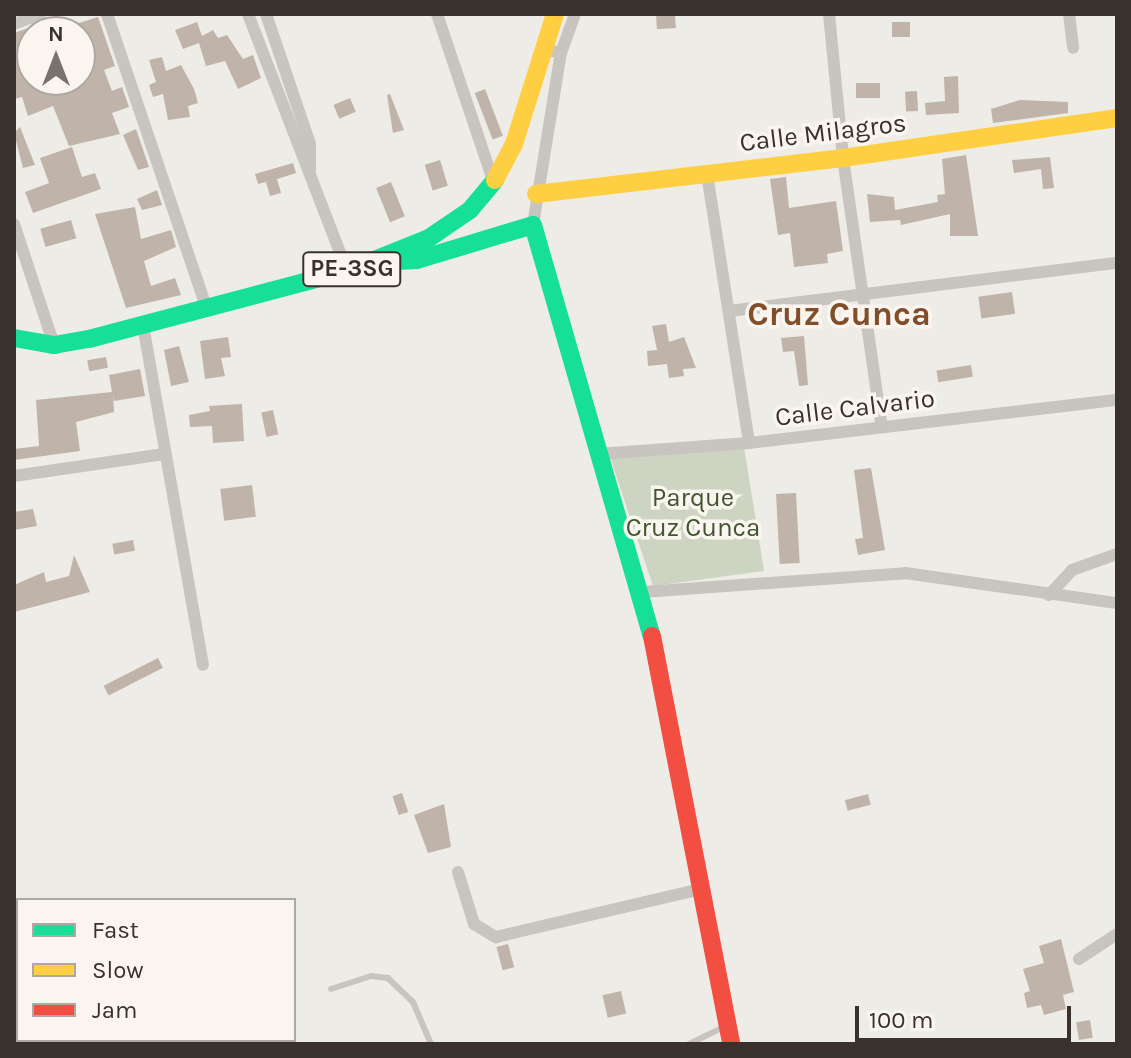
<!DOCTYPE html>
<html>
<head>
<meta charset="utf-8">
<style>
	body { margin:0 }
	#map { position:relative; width:1131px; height:1058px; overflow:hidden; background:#eeece6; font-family:Karla,sans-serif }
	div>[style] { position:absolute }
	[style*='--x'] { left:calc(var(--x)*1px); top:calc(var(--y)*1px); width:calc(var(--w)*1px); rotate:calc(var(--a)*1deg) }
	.green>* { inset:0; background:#cdd4c1 }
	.building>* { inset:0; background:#c0b4aa; transform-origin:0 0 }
	.lane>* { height:6px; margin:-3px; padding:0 3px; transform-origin:3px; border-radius:3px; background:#c8c4bf }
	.street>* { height:12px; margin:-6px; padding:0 6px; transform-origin:6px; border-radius:6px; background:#c8c4bf }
	.fast>* { height:18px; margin:-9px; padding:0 9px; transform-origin:9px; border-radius:9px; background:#16e098 }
	.slow>* { height:18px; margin:-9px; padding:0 9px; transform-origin:9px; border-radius:9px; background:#ffcf43 }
	.jam>* { height:18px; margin:-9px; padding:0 9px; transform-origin:9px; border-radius:9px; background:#f24e42 }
	span { translate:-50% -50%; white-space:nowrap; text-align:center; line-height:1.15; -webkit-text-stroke:7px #faf6ef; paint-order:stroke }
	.shield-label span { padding:2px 6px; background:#faf6ef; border:2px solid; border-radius:6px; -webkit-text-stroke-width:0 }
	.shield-label { font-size:24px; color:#39322c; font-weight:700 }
	.street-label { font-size:26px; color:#39322c }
	.park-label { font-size:26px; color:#435532 }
	.district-label { font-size:34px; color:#814e2c; font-weight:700 }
	.frame { position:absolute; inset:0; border:16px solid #39322c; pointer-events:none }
	.legend { position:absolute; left:16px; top:898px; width:280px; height:144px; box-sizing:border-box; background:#faf6ef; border:2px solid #ada8a1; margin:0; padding:10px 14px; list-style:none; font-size:24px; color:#39322c }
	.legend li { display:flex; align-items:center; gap:16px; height:40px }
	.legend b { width:40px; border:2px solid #ada8a1 }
	.north { position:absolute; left:16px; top:16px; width:80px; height:80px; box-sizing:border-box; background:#faf6ef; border:2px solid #ada8a1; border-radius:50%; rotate:0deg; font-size:22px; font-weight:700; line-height:32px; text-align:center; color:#39322c }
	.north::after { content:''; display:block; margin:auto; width:28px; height:36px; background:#78736d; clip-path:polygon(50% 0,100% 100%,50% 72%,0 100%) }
	.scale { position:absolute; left:855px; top:1006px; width:216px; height:36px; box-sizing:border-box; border:4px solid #39322c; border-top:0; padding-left:10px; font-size:24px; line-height:28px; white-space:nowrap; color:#39322c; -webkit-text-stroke:6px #faf6ef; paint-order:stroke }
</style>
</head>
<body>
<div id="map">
	<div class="green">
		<i style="clip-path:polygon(744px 447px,764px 571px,653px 586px,610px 457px)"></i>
	</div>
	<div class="building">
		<i style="left:675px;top:15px;width:13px;height:19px;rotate:86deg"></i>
		<i style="clip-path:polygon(98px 17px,115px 66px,104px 70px,112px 91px,122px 87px,129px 107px,112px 113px,120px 134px,69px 146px,53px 106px,28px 116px,22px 97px,14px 99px,14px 33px,34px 26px,37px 32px,23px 39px,32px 62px,32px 80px,80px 80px,80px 68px,92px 64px,84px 40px,80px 41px,79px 23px)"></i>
		<i style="clip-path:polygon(197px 22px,202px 36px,213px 30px,218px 38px,227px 35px,243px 59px,253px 55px,261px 78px,238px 89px,225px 61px,206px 66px,199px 43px,183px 49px,175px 30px)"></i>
		<i style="left:892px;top:22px;width:18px;height:15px"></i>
		<i style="clip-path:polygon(162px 57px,166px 71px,181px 65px,194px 89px,198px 103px,188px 106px,190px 117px,168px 120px,163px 94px,153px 97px,149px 85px,156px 82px,149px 60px)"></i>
		<i style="clip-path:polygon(958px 76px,959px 113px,926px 115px,925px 103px,945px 101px,944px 77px)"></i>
		<i style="left:856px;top:83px;width:24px;height:15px"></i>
		<i style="left:485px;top:89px;width:50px;height:11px;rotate:69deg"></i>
		<i style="left:917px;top:91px;width:20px;height:12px;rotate:87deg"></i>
		<i style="clip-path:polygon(390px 94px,404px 130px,393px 133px,387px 95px)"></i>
		<i style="left:350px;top:98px;width:15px;height:18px;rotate:67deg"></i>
		<i style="clip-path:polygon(1020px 100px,1068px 102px,1068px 113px,993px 123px,991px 109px)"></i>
		<i style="clip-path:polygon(20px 127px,35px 165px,23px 168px,14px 133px)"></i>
		<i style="clip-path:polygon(136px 129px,149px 167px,138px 170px,123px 135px)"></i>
		<i style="clip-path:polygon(72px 147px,82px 177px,95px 173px,101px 189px,33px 213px,25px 192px,49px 183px,40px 158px)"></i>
		<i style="clip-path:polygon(966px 155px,978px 236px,950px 236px,950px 214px,901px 225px,900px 220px,870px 222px,867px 194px,894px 197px,895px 210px,938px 202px,937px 195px,945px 194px,942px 159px)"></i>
		<i style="clip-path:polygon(1050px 157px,1054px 188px,1043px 189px,1041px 169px,1014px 173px,1012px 160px)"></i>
		<i style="left:440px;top:160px;width:27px;height:16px;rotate:73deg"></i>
		<i style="clip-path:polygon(293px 163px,296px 173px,277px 179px,281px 193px,270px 196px,266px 182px,258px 184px,255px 174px)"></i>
		<i style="clip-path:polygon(786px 177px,789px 208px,836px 201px,843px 251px,827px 254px,828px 263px,794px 267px,790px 233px,778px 235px,770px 179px)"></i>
		<i style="left:391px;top:182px;width:37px;height:16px;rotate:68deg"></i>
		<i style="clip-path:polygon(157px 190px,162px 205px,142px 210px,137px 199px)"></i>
		<i style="clip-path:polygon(135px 207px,141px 239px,171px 230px,176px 247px,144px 261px,151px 286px,175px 278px,181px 295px,126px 308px,95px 214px)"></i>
		<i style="left:71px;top:220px;width:19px;height:32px;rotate:74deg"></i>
		<i style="left:1012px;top:292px;width:22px;height:34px;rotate:82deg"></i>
		<i style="clip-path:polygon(666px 324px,669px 342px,684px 337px,696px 368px,683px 369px,684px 376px,669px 378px,667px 364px,648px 366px,647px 351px,657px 350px,652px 326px)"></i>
		<i style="clip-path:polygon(804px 336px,808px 385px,799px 386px,794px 351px,783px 352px,781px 338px)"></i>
		<i style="clip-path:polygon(228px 337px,231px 357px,221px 358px,225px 376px,205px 379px,200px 341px)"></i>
		<i style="clip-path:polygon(179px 346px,189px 382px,171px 386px,164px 350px)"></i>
		<i style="left:106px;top:357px;width:11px;height:19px;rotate:80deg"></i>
		<i style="left:971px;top:365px;width:12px;height:35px;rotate:81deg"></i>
		<i style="clip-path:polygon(140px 369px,145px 396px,114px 401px,113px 394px,114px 412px,76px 422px,80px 451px,14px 460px,14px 449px,39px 446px,36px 400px,112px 392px,109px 375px)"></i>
		<i style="clip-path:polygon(242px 404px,244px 441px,213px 443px,212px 426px,190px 427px,189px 415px,210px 411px,209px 406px)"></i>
		<i style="left:273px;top:410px;width:25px;height:12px;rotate:78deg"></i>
		<i style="clip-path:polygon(871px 468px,885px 550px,858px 555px,855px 539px,863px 538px,854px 470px)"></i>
		<i style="left:252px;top:485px;width:32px;height:32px;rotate:83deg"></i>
		<i style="left:796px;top:493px;width:70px;height:20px;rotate:87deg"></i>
		<i style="clip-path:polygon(33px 509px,37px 526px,14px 530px,14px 512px)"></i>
		<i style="left:133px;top:540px;width:11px;height:21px;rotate:80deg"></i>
		<i style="clip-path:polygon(74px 555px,90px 592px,14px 612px,14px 585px,44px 572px,46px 582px,69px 576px)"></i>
		<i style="left:158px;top:658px;width:11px;height:61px;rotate:63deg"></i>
		<i style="left:402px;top:793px;width:20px;height:10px;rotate:72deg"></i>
		<i style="left:868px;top:794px;width:11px;height:24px;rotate:75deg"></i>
		<i style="clip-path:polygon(444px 804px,451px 847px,428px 853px,414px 815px)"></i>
		<i style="clip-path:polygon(1061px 939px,1074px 992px,1063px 995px,1066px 1009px,1044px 1015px,1041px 1005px,1027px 1008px,1024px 993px,1030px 991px,1023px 969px,1044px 963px,1039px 946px)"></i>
		<i style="left:508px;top:944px;width:24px;height:12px;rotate:75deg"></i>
		<i style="left:621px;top:991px;width:23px;height:19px;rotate:77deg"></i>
		<i style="left:1090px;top:1020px;width:18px;height:14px;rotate:81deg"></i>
	</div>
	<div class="lane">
		<i style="--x:331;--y:989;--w:42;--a:-18"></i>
		<i style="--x:371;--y:976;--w:17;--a:7"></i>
		<i style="--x:388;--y:978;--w:35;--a:44"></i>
		<i style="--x:413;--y:1002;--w:46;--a:66.8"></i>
		<i style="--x:689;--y:1044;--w:39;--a:-26"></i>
	</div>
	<div class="street">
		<i style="--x:107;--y:14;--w:312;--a:71.3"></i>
		<i style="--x:248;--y:14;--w:275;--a:68.9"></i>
		<i style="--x:266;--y:14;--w:137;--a:71.3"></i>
		<i style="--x:310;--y:144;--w:27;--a:90"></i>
		<i style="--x:437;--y:14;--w:178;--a:71.4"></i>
		<i style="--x:829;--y:14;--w:145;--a:84.4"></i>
		<i style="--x:843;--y:158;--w:272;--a:81.8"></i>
		<i style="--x:1069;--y:14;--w:34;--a:83"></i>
		<i style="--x:14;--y:24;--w:28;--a:-21"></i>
		<i style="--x:561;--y:53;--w:41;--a:-70.3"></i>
		<i style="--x:707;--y:174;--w:272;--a:81.1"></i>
		<i style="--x:14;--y:224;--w:127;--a:71.7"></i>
		<i style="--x:533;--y:225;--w:174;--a:-80.8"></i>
		<i style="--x:561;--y:53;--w:17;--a:-167"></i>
		<i style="--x:729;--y:311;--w:391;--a:-7.1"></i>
		<i style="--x:143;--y:325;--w:345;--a:80"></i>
		<i style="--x:598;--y:454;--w:151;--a:-4.2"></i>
		<i style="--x:749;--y:443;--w:371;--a:-6.7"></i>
		<i style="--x:14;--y:476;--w:152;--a:-8.3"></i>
		<i style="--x:643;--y:592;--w:263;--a:-4.1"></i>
		<i style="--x:905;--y:573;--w:214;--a:8.1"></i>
		<i style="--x:1049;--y:595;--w:34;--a:-47"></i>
		<i style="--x:1072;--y:570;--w:48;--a:-19.6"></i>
		<i style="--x:458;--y:872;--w:54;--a:72.9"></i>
		<i style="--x:474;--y:924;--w:26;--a:31"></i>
		<i style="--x:496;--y:937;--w:210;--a:-13.2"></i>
		<i style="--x:1079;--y:959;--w:45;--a:-33.3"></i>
	</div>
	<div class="fast">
		<i style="--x:377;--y:262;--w:40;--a:-2.9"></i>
		<i style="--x:417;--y:260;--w:121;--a:-16.8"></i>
		<i style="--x:533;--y:225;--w:428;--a:73.9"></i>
		<i style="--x:14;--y:338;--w:41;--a:9.9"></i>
		<i style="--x:54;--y:345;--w:36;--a:-10"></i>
		<i style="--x:89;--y:339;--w:267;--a:-14.8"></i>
		<i style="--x:347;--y:271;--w:88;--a:-21.9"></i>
		<i style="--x:429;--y:238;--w:50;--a:-34.3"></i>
		<i style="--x:470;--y:210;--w:39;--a:-50"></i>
	</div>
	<div class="slow">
		<i style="--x:495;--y:180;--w:41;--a:-62.2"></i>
		<i style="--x:514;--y:144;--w:136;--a:-72.5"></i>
		<i style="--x:536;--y:194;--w:309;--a:-6.7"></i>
		<i style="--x:843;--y:158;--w:277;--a:-8.3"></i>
	</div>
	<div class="jam">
		<i style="--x:652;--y:636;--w:416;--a:79"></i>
	</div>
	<div class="shield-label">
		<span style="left:352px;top:269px">PE-3SG</span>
	</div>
	<div class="street-label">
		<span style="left:823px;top:133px;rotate:-7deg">Calle Milagros</span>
		<span style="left:855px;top:408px;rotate:-7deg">Calle Calvario</span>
	</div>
	<div class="park-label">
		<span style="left:693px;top:513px">Parque<br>Cruz Cunca</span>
	</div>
	<div class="district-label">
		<span style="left:839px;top:315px">Cruz Cunca</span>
	</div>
	<div class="frame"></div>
	<ul class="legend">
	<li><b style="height:10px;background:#16e098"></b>Fast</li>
	<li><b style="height:10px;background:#ffcf43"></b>Slow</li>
	<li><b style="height:10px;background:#f24e42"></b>Jam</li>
	</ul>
	<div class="north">N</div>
	<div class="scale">100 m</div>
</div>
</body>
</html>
